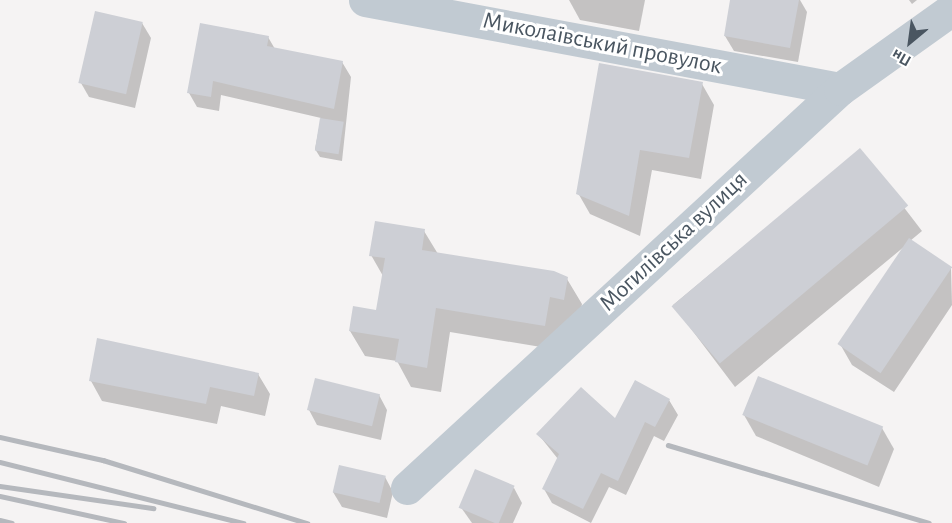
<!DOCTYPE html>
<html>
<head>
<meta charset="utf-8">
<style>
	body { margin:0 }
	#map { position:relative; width:952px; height:523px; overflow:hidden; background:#f5f3f3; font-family:"Alegreya Sans",sans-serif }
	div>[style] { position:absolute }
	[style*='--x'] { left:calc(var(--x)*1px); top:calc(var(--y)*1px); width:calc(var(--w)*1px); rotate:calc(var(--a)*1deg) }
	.shadow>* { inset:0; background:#0003 }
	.building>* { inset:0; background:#cdcfd5; transform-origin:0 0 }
	.minor>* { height:33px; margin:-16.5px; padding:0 16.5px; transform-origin:16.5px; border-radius:16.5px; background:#c1cad2 }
	.rail>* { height:4.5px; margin:-2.25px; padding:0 2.25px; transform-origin:2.25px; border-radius:2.25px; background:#b5b8bd }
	span { translate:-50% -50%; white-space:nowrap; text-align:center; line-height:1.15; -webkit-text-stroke:6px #fff; paint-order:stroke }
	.street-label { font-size:24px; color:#4a5661 }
	.north { position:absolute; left:880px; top:12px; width:60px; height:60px; -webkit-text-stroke:4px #fff; paint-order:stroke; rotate:209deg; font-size:16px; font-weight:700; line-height:24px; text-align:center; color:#4a5661 }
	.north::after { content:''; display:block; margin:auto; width:21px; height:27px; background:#4a5661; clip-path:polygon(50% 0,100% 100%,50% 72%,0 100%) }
</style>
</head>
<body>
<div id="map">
	<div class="shadow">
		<i style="clip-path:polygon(569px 0,645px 0,639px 31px,580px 20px)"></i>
		<i style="clip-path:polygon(732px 0,800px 0,807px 12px,798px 62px,734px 51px,725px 36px)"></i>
		<i style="clip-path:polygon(909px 0,917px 0,912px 4px)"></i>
		<i style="clip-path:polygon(142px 23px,151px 38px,135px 108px,89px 97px,81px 83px)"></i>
		<i style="clip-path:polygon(268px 37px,275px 49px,342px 62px,351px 77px,342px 161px,320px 157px,315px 149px,321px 118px,221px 95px,219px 111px,197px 107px,189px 93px)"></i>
		<i style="clip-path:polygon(702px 84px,714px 105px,701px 179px,652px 170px,640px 236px,590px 214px,578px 193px)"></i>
		<i style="clip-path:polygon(860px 150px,922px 231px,910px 241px,951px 268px,952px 305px,894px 392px,852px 365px,840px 344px,905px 246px,735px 387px,673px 305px)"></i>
		<i style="clip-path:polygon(424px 231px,438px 254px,567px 279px,582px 304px,578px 325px,559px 350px,450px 332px,441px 392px,411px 387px,397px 361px,365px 356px,350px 331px,377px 312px,383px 276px,371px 255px)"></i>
		<i style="clip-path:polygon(258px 374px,270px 394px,265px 416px,221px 406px,217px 424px,102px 401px,91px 381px)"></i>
		<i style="clip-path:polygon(379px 395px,387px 410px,381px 440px,317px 425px,309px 410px)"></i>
		<i style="clip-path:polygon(669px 400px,678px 415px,664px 441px,654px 436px,626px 495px,609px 487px,591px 523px,552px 503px,544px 489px,558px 459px,538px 434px,616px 421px)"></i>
		<i style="clip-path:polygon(744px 415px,882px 428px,894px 449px,879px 487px,756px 436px)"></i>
		<i style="clip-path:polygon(385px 477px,393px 492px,387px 518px,342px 507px,333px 492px)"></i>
		<i style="clip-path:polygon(514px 488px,522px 503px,513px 523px,472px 523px,460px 506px)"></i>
	</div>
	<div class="building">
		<i style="clip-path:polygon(730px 0,799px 0,790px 48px,724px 36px)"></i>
		<i style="left:95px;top:11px;width:49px;height:74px;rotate:13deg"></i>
		<i style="clip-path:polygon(200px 23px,269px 36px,267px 46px,343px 61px,334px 109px,213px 81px,211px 97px,187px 93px)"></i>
		<i style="clip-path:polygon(599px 63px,703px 82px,689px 158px,640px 150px,629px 216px,576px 194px)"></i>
		<i style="left:320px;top:118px;width:24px;height:33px;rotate:9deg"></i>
		<i style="left:860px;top:148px;width:75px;height:246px;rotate:50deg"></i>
		<i style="clip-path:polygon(375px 221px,425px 229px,422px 250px,554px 271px,568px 277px,564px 300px,550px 297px,545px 326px,436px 308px,427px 368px,395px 362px,399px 339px,349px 331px,353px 306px,376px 310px,385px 258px,369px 256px)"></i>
		<i style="left:909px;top:238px;width:52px;height:128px;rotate:34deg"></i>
		<i style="clip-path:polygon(97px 338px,259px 373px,254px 396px,210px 387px,206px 404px,89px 381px)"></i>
		<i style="left:758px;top:376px;width:135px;height:42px;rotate:22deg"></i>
		<i style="left:315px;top:378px;width:67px;height:33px;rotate:14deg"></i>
		<i style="clip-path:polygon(635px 380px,670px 399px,655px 427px,645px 422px,618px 481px,601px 473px,583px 509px,542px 489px,559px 454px,536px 434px,581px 387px,615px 418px)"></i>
		<i style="left:339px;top:465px;width:48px;height:28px;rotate:13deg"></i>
		<i style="left:475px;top:469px;width:43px;height:42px;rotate:23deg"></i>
	</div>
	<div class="minor">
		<i style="--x:365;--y:0;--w:483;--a:10.6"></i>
		<i style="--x:407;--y:488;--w:589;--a:-42.66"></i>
		<i style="--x:840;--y:89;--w:138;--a:-35.5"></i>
	</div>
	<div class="rail">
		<i style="--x:0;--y:437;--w:106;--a:12.6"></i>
		<i style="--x:103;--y:460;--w:214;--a:17.2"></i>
		<i style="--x:668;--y:445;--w:272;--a:16.6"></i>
		<i style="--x:0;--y:462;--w:251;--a:14.1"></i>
		<i style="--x:0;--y:486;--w:155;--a:8.2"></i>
		<i style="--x:0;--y:496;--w:127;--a:12.3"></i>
		<i style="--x:0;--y:520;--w:12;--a:14"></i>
	</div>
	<div class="street-label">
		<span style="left:602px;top:44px;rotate:11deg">Миколаївський провулок</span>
		<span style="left:674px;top:242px;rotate:-43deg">Могилівська вулиця</span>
	</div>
	<div class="north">Пн</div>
</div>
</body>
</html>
